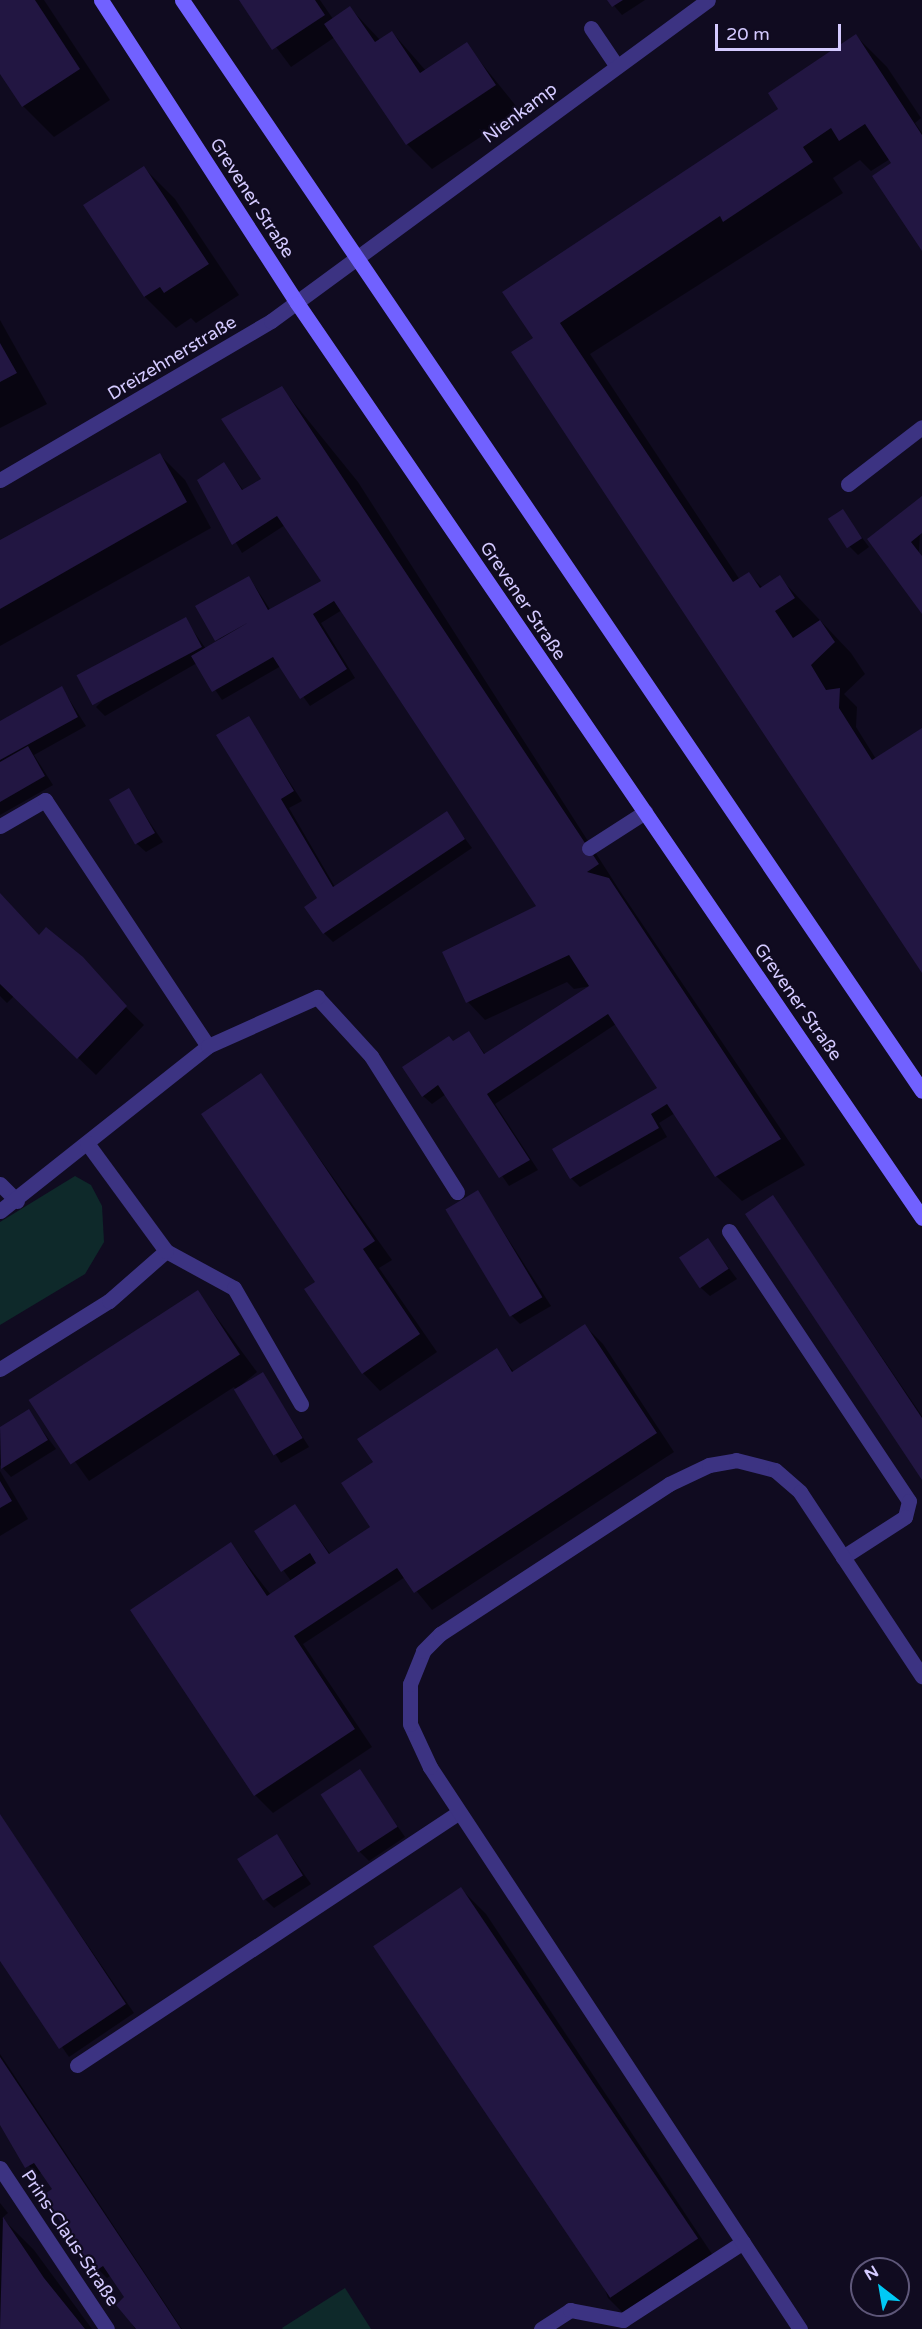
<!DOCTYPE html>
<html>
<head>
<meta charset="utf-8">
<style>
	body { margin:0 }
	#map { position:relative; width:922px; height:2329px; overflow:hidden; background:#100b20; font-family:"Varela Round",sans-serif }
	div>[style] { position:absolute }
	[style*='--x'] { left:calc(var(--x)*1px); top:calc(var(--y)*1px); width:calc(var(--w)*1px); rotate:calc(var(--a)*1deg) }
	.green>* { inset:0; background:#0e292a }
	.shadow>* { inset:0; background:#0007 }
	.building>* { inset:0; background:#221642; transform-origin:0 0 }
	.lane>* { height:15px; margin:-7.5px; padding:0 7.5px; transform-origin:7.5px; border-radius:7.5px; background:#3c3382 }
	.street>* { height:15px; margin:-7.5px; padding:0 7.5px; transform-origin:7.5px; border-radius:7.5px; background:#3c3382 }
	.secondary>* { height:15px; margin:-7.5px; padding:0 7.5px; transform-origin:7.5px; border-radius:7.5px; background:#7161ff }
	span { translate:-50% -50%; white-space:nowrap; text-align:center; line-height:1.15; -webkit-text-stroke:4.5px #100b20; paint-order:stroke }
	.street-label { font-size:18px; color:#d4caff }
	.north { position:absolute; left:850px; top:2257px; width:60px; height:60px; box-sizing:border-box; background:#100b20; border:2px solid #5e5779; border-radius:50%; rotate:329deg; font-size:16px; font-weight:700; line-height:24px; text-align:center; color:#d4caff }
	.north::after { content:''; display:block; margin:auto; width:21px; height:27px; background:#00caf5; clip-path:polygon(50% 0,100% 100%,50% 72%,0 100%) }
	.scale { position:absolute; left:715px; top:24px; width:126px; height:27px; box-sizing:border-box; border:3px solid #d4caff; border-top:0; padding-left:8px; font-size:18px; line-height:21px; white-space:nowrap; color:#d4caff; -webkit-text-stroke:4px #100b20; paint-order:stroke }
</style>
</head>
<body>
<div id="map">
	<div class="green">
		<i style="clip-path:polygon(75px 1176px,91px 1185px,102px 1206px,104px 1242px,85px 1274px,0 1325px,0 1222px)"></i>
		<i style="clip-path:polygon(345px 2288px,371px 2329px,283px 2329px,282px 2328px)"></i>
	</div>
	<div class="shadow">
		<i style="clip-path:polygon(0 0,44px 0,110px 100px,54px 137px,23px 106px,0 71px)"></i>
		<i style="clip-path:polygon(241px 0,320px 0,333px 19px,350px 8px,380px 40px,392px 32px,426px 71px,466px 44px,520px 111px,432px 169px,407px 144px,335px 37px,291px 67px)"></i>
		<i style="clip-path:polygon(609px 0,645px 0,622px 15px)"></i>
		<i style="clip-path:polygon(856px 36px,887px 67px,921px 118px,915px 123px,922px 133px,922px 248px,894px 164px,890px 159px,871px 171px,860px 160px,833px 178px,843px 193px,590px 354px,740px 580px,749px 574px,763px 588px,779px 577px,851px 653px,865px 674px,844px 694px,857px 707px,856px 727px,876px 759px,922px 729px,922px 970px,535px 339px)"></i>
		<i style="clip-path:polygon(144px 168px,175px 199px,239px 295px,196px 323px,191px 318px,176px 328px,145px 297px,85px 205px)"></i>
		<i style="clip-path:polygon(0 320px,47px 404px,0 428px)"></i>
		<i style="clip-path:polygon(282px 388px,358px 482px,620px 891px,805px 1165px,742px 1201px,716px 1176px,675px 1113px,659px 1123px,667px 1137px,580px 1187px,571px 1178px,659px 1089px,616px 1024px,495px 1104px,538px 1170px,509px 1186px,446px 1094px,432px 1104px,423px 1096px,453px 1042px,469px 1033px,486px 1055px,591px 986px,574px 989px,567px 982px,485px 1020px,468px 1002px,444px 953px,539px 906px,342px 610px,321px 623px,355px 678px,310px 706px,281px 666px,222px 700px,197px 663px,105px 716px,96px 707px,185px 619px,206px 649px,218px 642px,249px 577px,271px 611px,323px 582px,285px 525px,242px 553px,199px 480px,224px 464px,244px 491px,263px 479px)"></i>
		<i style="clip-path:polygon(160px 455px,185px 480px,211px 528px,0 646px,0 542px)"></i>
		<i style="clip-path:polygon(922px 498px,919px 551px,922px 611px,869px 539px)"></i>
		<i style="clip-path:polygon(842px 511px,869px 547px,858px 555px,849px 546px)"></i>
		<i style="clip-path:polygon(62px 688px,86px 726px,34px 755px,53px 785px,0 815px,0 722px)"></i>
		<i style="clip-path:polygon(248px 718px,302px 801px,289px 808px,335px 887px,446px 813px,472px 848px,333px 942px,324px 933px,319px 898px)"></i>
		<i style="clip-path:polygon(128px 790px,163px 842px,146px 852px,137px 844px)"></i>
		<i style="clip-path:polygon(0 900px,39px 937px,46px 929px,144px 1025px,96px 1075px,14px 996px,7px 1003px,0 996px)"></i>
		<i style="clip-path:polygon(260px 1075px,392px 1260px,379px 1268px,437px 1352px,380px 1391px,363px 1373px,317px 1283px)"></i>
		<i style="clip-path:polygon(478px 1192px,551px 1306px,520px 1324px,511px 1315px)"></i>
		<i style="clip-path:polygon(773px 1197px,922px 1416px,922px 1477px)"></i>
		<i style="clip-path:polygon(708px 1240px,737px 1279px,710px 1296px,701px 1288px)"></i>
		<i style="clip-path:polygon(198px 1292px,257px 1372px,238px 1388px,263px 1374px,309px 1447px,281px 1463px,234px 1387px,89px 1481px,31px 1400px)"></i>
		<i style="clip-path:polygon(585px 1326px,603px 1344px,674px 1452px,432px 1610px,405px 1577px,303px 1644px,372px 1747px,273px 1813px,255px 1795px,231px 1544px,271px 1595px,291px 1581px,256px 1532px,295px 1506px,331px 1555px,375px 1535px,375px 1462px,496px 1350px,514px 1372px)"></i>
		<i style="clip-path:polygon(28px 1411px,56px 1449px,11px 1477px,0 1465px,0 1429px)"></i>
		<i style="clip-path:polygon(0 1471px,28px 1519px,0 1536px)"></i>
		<i style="clip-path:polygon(359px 1771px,405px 1837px,369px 1861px,360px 1852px)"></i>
		<i style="clip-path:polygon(0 1817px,134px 2013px,69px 2057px,0 1958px)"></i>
		<i style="clip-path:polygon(277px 1836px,311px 1884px,274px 1908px,265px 1899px)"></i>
		<i style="clip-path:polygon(461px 1889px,486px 1914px,720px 2266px,633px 2323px,608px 2298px)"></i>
		<i style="clip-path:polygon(0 2054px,182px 2329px,135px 2329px,119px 2302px,126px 2298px,111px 2275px,107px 2278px,98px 2269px,55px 2205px,43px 2200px,54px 2189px,42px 2172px,38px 2175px,29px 2166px,0 2122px)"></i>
		<i style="clip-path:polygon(0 2203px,8px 2213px,2px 2218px,34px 2250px,92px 2329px,0 2329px)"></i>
	</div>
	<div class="building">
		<i style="clip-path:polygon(0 0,35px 0,80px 69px,22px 107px,0 74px)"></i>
		<i style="clip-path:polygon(239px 0,315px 0,325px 15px,272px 50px)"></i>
		<i style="clip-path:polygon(607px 0,623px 0,612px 7px)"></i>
		<i style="clip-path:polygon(350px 6px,375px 42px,392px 31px,420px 73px,467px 42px,496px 85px,406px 145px,324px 24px)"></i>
		<i style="clip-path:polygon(856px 34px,922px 135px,922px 251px,872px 176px,891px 163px,865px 124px,839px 141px,831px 128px,803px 147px,813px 162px,723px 222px,720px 216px,560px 323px,733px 582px,749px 572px,760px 588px,780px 575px,795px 598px,775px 611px,793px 638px,820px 620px,835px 642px,811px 665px,826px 690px,840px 688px,839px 708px,872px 760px,922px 728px,922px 973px,511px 352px,533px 338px,502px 292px,778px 109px,768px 93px)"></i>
		<i style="clip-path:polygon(144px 166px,209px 264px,164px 293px,160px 287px,144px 297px,83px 205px)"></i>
		<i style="clip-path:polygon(0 343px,17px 373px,0 382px)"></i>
		<i style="clip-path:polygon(282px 386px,599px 864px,587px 872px,609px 878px,781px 1139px,715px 1177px,667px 1104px,651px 1114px,659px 1128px,570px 1179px,552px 1149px,657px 1088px,608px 1014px,487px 1094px,530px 1160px,499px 1178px,438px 1085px,422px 1097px,402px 1067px,449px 1036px,453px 1041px,469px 1031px,484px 1054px,589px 986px,569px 955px,466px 1003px,442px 952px,536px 906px,334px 601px,313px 614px,347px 669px,300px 699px,273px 657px,212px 692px,191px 656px,249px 622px,215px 641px,195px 606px,249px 576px,268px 610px,321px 581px,277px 516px,232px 545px,197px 480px,224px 462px,242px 490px,261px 479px,221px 419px)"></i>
		<i style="clip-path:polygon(160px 453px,187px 502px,0 609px,0 540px)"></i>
		<i style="clip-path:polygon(922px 496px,922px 533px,911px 542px,922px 556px,922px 614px,867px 539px)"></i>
		<i style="left:843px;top:509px;width:35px;height:18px;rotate:57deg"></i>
		<i style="left:186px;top:617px;width:34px;height:124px;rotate:62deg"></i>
		<i style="clip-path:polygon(62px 686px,78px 717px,0 760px,0 721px)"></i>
		<i style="clip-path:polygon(249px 716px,294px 791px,281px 799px,333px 887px,447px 811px,465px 839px,323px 934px,304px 907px,317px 898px,216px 735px)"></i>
		<i style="clip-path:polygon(28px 746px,45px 776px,0 802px,0 762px)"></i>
		<i style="left:129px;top:788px;width:52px;height:23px;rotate:60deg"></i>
		<i style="clip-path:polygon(0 893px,39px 935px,46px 927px,83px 957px,127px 1006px,77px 1059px,0 984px)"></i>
		<i style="clip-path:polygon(261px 1073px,375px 1241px,363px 1249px,420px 1334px,362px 1374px,304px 1289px,315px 1282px,201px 1114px)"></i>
		<i style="left:478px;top:1190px;width:125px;height:38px;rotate:59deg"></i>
		<i style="clip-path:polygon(773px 1195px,922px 1418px,922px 1480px,745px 1214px)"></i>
		<i style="left:708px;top:1238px;width:37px;height:35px;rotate:56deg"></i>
		<i style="left:198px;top:1290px;width:77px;height:202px;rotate:57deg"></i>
		<i style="clip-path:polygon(585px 1324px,657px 1433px,414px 1593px,397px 1568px,294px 1636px,355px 1729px,254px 1796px,130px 1610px,231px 1542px,267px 1596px,316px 1563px,310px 1553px,281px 1572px,254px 1531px,295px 1504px,329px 1554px,370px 1527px,341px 1483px,373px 1462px,357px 1439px,497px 1348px,512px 1372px)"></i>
		<i style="left:263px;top:1372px;width:77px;height:34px;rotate:59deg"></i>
		<i style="clip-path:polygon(29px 1409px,48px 1440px,1px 1469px,0 1427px)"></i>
		<i style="clip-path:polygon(0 1481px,12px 1501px,0 1508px)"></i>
		<i style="left:360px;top:1769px;width:69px;height:47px;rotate:57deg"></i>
		<i style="clip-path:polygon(0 1814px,126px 2004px,59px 2049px,0 1961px)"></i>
		<i style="left:277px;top:1834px;width:49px;height:47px;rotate:58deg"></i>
		<i style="left:461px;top:1887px;width:424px;height:106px;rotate:56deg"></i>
		<i style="clip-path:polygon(0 2057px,150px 2282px,181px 2329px,136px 2329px,116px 2305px,124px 2297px,103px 2266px,94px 2272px,43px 2195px,52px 2189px,34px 2163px,25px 2168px,0 2125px)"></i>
		<i style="clip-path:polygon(3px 2217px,44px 2278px,85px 2329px,0 2329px)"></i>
	</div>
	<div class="lane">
		<i style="--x:591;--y:28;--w:45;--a:56"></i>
		<i style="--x:848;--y:484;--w:93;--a:-37.6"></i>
		<i style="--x:0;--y:826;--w:52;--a:-30"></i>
		<i style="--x:45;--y:800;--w:295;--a:56.5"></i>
		<i style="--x:589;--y:848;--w:67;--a:-32.7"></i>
		<i style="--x:317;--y:997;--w:80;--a:47.5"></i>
		<i style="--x:371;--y:1056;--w:161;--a:57.7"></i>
		<i style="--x:0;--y:1184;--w:24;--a:45"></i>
		<i style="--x:729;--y:1231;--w:324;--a:56.3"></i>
		<i style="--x:909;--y:1501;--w:16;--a:104"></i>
		<i style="--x:905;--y:1517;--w:74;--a:147.2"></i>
		<i style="--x:166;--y:1251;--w:77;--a:28.6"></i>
		<i style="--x:234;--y:1288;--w:134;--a:60"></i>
		<i style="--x:77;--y:2065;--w:458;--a:-33.5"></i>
		<i style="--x:0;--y:2168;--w:193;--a:56.4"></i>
		<i style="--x:541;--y:2329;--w:35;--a:-33"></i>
		<i style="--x:570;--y:2310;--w:54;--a:10.7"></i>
		<i style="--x:623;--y:2320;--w:143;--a:-33"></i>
		<i style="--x:800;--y:2329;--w:673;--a:-123.36"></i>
		<i style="--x:430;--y:1767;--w:47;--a:-114.9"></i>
		<i style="--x:410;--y:1724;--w:40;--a:-90"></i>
		<i style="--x:410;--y:1684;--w:35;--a:-68"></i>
		<i style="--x:423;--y:1651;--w:24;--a:-45"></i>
		<i style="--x:440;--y:1634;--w:274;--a:-33.2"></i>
		<i style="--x:669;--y:1484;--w:44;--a:-25.4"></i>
		<i style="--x:709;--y:1465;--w:27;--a:-10"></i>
		<i style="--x:736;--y:1460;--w:40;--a:14.4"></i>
		<i style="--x:775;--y:1470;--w:33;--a:41"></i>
		<i style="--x:800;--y:1492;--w:221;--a:56.5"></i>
	</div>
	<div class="street">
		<i style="--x:0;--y:480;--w:314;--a:-30.4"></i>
		<i style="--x:271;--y:321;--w:542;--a:-36.3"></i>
		<i style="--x:0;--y:1211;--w:265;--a:-38.4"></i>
		<i style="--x:208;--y:1046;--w:120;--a:-24.2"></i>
		<i style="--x:0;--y:1369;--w:128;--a:-32"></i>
		<i style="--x:109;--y:1301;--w:76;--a:-41.3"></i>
		<i style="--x:166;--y:1251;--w:134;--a:-126.2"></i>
	</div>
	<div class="secondary">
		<i style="--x:101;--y:0;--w:361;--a:57.1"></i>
		<i style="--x:297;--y:303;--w:1108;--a:55.66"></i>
		<i style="--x:182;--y:0;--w:1318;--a:55.85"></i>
	</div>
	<div class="street-label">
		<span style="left:520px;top:113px;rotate:-37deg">Nienkamp</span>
		<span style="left:252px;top:198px;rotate:57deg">Grevener Straße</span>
		<span style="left:172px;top:358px;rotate:-31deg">Dreizehnerstraße</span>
		<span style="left:523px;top:601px;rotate:56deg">Grevener Straße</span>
		<span style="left:798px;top:1002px;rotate:55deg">Grevener Straße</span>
		<span style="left:70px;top:2238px;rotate:56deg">Prins-Claus-Straße</span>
	</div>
	<div class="north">N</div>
	<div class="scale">20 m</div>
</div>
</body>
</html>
